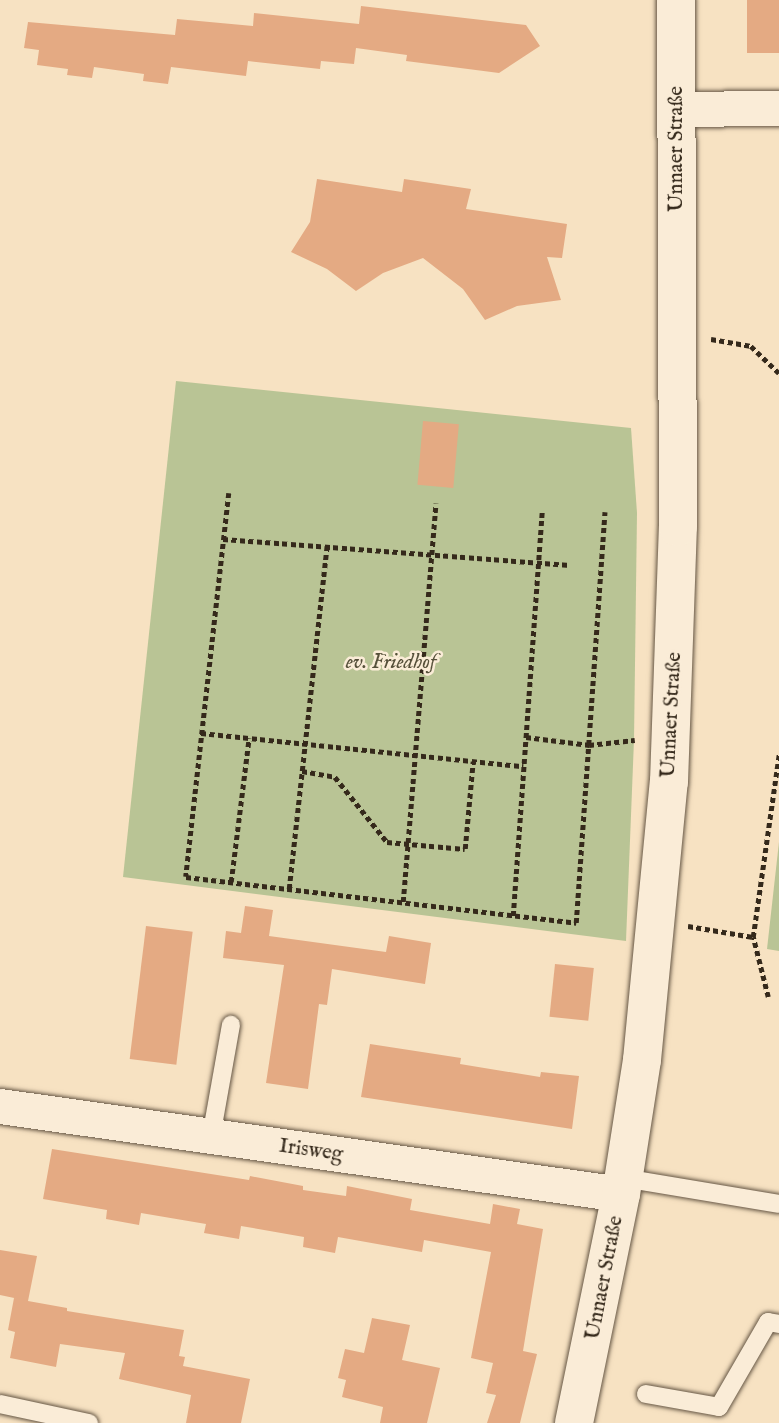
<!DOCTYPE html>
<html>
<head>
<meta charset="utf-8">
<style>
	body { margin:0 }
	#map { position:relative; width:779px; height:1423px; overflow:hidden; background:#f7e2c2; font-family:"IM FELL English",serif }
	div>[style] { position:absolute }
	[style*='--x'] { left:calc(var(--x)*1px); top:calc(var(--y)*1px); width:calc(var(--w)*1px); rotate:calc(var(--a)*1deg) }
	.green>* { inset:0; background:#b9c495 }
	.building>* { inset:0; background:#e4aa83; transform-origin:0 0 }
	.path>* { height:4.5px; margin-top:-2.25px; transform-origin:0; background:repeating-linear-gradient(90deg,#35291b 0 5px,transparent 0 8.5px) }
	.roads { filter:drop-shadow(0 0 2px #665745) drop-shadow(0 0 2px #665745) }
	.lane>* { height:18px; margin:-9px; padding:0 9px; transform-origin:9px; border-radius:9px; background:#faecd7 }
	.street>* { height:35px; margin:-17.5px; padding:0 17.5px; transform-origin:17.5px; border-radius:17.5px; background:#faecd7 }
	.secondary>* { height:38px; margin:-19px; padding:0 19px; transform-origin:19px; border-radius:19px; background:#faecd7 }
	span { translate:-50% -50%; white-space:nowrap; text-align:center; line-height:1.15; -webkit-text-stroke:5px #faecd7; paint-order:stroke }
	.street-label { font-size:21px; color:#35291b }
	.park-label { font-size:21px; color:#56503a; font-style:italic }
</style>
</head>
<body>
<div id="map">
	<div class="green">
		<i style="clip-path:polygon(176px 381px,631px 428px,637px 513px,634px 740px,626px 941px,123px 877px)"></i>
		<i style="clip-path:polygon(779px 842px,779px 951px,767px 949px)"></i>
	</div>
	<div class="building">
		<i style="left:747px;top:0;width:32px;height:53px"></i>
		<i style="clip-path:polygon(361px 6px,526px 25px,540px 46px,499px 73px,406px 61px,407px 55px,356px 48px,354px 64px,321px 61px,320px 69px,248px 61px,246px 76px,171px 67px,168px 84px,143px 81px,144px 74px,94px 67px,92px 78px,67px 75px,68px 69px,37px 65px,39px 50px,24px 48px,28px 22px,175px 35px,177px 19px,253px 26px,254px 13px,359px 24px)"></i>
		<i style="clip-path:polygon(317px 179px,402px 192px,404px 179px,471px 189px,466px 209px,567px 224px,562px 258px,547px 257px,561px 300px,517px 306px,485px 320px,463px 289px,423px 258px,383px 273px,356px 291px,327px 269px,291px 252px,310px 222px)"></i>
		<i style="left:423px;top:421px;width:36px;height:64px;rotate:5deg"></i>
		<i style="clip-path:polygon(245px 906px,273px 910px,269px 936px,386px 952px,389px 936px,431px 943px,425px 984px,332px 969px,327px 1005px,319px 1004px,308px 1089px,266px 1083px,284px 965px,223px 958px,226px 931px,241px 933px)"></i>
		<i style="left:146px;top:926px;width:47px;height:134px;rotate:7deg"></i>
		<i style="left:555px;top:964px;width:39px;height:53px;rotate:6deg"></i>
		<i style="clip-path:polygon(370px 1044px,461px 1058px,460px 1064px,540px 1077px,541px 1072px,579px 1076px,572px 1129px,361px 1097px)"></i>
		<i style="clip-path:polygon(52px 1149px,249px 1180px,250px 1176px,303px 1186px,303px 1190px,346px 1196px,347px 1186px,412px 1199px,410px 1210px,490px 1224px,493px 1204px,520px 1209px,517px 1224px,543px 1229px,523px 1351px,537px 1354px,520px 1423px,487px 1423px,496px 1395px,486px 1393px,493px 1363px,471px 1358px,491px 1252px,424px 1240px,422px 1252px,338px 1237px,335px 1253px,303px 1247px,304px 1237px,241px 1226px,239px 1239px,204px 1233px,206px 1224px,141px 1213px,139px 1225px,106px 1219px,107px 1210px,43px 1199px)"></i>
		<i style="clip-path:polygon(0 1250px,37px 1256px,28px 1301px,67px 1308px,67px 1311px,184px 1330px,179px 1356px,185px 1357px,183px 1366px,250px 1379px,241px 1423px,186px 1423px,191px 1395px,119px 1379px,125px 1353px,60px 1344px,56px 1367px,10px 1358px,15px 1332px,8px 1330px,14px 1298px,19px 1299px,0 1295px)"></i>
		<i style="clip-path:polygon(372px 1318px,410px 1325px,402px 1360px,440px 1368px,427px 1423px,380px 1423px,383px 1407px,342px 1397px,346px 1380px,338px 1378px,345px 1349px,364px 1353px)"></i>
	</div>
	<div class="path">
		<i style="--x:711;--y:339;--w:41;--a:9.9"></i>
		<i style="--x:751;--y:346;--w:39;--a:44"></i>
		<i style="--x:229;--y:493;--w:386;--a:96.4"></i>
		<i style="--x:186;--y:877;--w:393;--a:6.7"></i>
		<i style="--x:576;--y:923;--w:412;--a:-86"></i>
		<i style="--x:223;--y:539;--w:348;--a:4.3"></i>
		<i style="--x:201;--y:733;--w:324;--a:5.9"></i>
		<i style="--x:526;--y:737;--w:64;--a:7.2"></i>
		<i style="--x:589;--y:745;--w:46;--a:-6.2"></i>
		<i style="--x:302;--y:771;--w:34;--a:10"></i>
		<i style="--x:335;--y:777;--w:83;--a:51.3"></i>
		<i style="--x:387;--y:842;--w:78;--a:5.1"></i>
		<i style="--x:465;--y:849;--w:88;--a:-84.8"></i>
		<i style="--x:231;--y:882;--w:145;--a:-82.9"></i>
		<i style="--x:289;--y:889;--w:345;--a:-83.7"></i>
		<i style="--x:403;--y:902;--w:400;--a:-85.3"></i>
		<i style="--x:513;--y:916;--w:408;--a:-85.9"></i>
		<i style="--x:688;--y:926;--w:66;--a:9.6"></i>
		<i style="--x:768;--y:997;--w:62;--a:-104"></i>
		<i style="--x:753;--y:937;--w:184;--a:-81.9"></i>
	</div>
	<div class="roads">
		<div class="lane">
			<i style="--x:211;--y:1137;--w:114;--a:-79.9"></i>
			<i style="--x:624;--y:1178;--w:157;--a:9.5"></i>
			<i style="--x:646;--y:1394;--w:74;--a:10.1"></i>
			<i style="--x:719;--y:1407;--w:98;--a:-60"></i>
			<i style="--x:768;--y:1322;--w:11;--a:10"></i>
			<i style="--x:0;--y:1404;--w:91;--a:12.1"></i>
		</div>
		<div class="street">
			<i style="--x:677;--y:109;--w:102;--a:-0.6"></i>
			<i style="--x:0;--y:1106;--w:627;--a:8.07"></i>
		</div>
		<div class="secondary">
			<i style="--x:574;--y:1423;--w:234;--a:-78.4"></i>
			<i style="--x:621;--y:1194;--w:136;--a:-81.1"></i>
			<i style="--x:642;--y:1060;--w:279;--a:-84.5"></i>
			<i style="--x:669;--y:782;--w:255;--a:-88"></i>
			<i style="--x:678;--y:527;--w:527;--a:-90.22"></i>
		</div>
	</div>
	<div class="street-label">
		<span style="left:677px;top:149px;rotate:-90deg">Unnaer Straße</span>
		<span style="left:672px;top:715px;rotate:-87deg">Unnaer Straße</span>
		<span style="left:311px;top:1151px;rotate:8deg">Irisweg</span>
		<span style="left:605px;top:1278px;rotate:-79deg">Unnaer Straße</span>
	</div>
	<div class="park-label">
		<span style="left:391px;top:663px">ev. Friedhof</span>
	</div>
</div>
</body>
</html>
